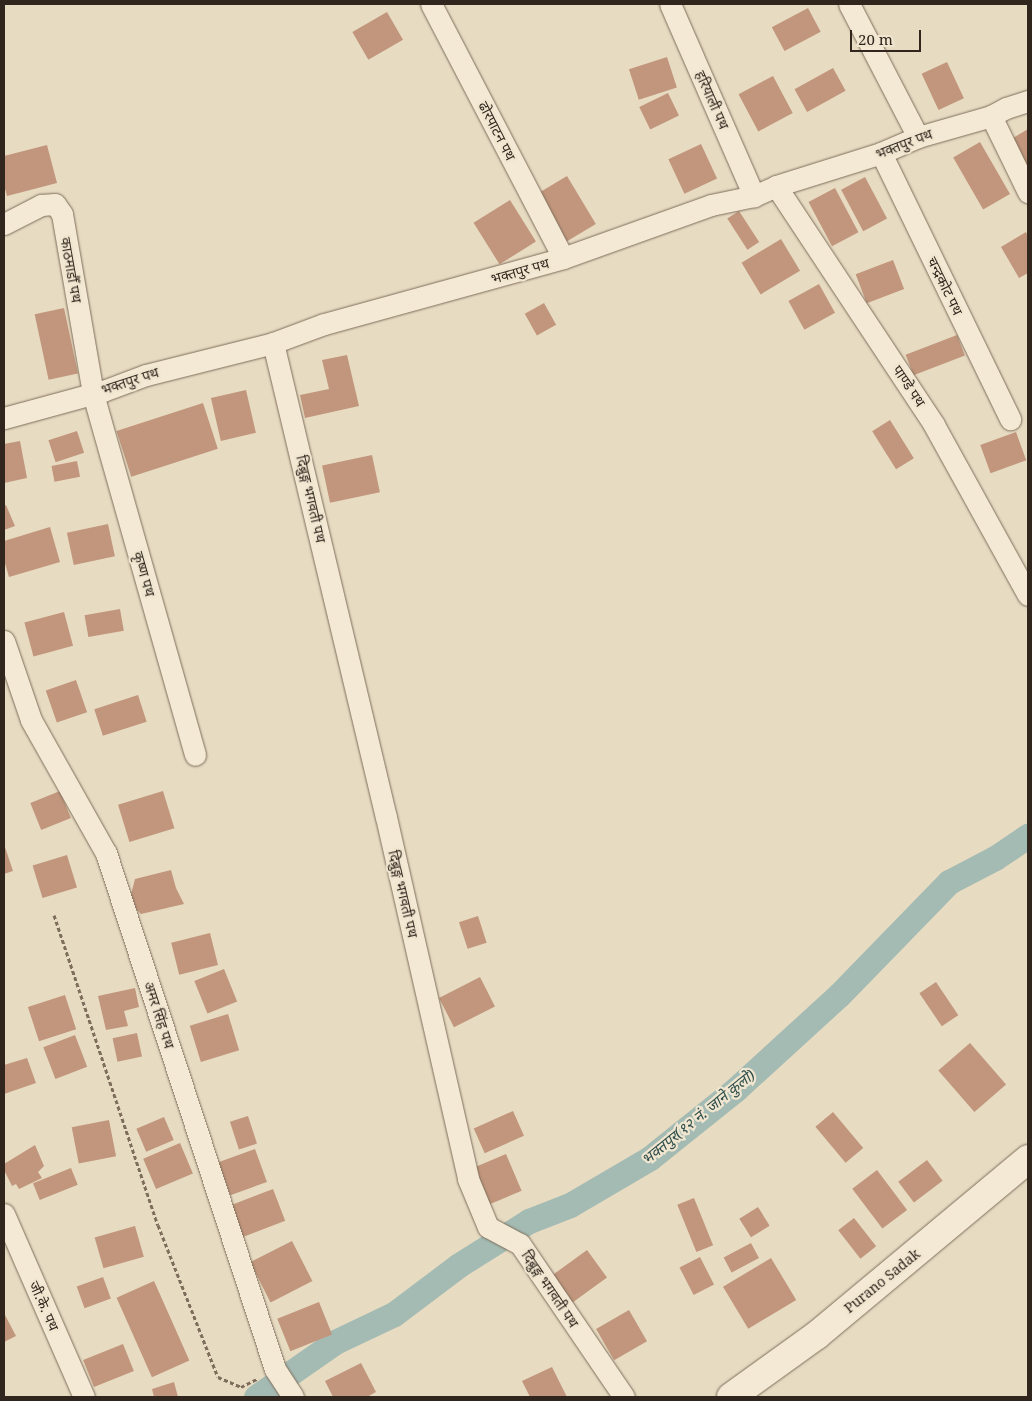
<!DOCTYPE html>
<html>
<head>
<meta charset="utf-8">
<style>
	body { margin:0 }
	#map { position:relative; width:1032px; height:1401px; overflow:hidden; background:#e7dbc2; font-family:"Noto Serif","Noto Sans Devanagari",serif }
	div>[style] { position:absolute }
	[style*='--x'] { left:calc(var(--x)*1px); top:calc(var(--y)*1px); width:calc(var(--w)*1px); rotate:calc(var(--a)*1deg) }
	.canal>* { height:25px; margin:-12.5px; padding:0 12.5px; transform-origin:12.5px; border-radius:12.5px; background:#a4bbb3 }
	.building>* { inset:0; background:#c1967c; transform-origin:0 0 }
	.path>* { height:3px; margin-top:-1.5px; transform-origin:0; background:repeating-linear-gradient(90deg,#7f6d5b 0 4px,transparent 0 6.5px) }
	.roads { filter:drop-shadow(0 0 1px #7f6d5b) drop-shadow(0 0 1px #7f6d5b) }
	.street>* { height:21px; margin:-10.5px; padding:0 10.5px; transform-origin:10.5px; border-radius:10.5px; background:#f3e9d4 }
	.secondary>* { height:28px; margin:-14px; padding:0 14px; transform-origin:14px; border-radius:14px; background:#f3e9d4 }
	span { translate:-50% -50%; white-space:nowrap; text-align:center; line-height:1.15; -webkit-text-stroke:4.5px #f0e6d0; paint-order:stroke }
	.street-label { font-size:14px; color:#30261e }
	.water-label { font-size:15px; color:#2f4e4b; font-style:italic }
	.frame { position:absolute; inset:0; border:5px solid #30261e; pointer-events:none }
	.scale { position:absolute; left:850px; top:30px; width:71px; height:22px; box-sizing:border-box; border:2px solid #30261e; border-top:0; padding-left:6px; font-size:15px; line-height:18px; white-space:nowrap; color:#30261e; -webkit-text-stroke:4px #f0e6d0; paint-order:stroke }
</style>
</head>
<body>
<div id="map">
	<div class="canal">
		<i style="--x:256;--y:1397;--w:96;--a:-34.8"></i>
		<i style="--x:335;--y:1342;--w:65;--a:-25.4"></i>
		<i style="--x:394;--y:1314;--w:81;--a:-37"></i>
		<i style="--x:459;--y:1265;--w:83;--a:-32.2"></i>
		<i style="--x:529;--y:1221;--w:44;--a:-21.3"></i>
		<i style="--x:570;--y:1205;--w:93;--a:-30.4"></i>
		<i style="--x:650;--y:1158;--w:110;--a:-38.7"></i>
		<i style="--x:736;--y:1089;--w:139;--a:-42.4"></i>
		<i style="--x:839;--y:995;--w:158;--a:-45.8"></i>
		<i style="--x:949;--y:882;--w:52;--a:-27.6"></i>
		<i style="--x:995;--y:858;--w:40;--a:-34"></i>
	</div>
	<div class="building">
		<i style="left:808px;top:8px;width:27px;height:41px;rotate:62deg"></i>
		<i style="left:387px;top:12px;width:32px;height:40px;rotate:60deg"></i>
		<i style="left:667px;top:57px;width:32px;height:40px;rotate:72deg"></i>
		<i style="left:947px;top:62px;width:40px;height:28px;rotate:65deg"></i>
		<i style="left:833px;top:68px;width:26px;height:44px;rotate:61deg"></i>
		<i style="left:773px;top:76px;width:42px;height:39px;rotate:62deg"></i>
		<i style="left:668px;top:93px;width:25px;height:32px;rotate:64deg"></i>
		<i style="clip-path:polygon(1028px 129px,1028px 172px,1010px 140px)"></i>
		<i style="left:980px;top:142px;width:60px;height:31px;rotate:60deg"></i>
		<i style="left:701px;top:144px;width:38px;height:36px;rotate:65deg"></i>
		<i style="clip-path:polygon(47px 145px,57px 183px,7px 196px,4px 185px,4px 156px)"></i>
		<i style="left:567px;top:176px;width:56px;height:39px;rotate:59deg"></i>
		<i style="left:865px;top:177px;width:47px;height:27px;rotate:62deg"></i>
		<i style="left:835px;top:188px;width:50px;height:30px;rotate:62deg"></i>
		<i style="left:510px;top:200px;width:49px;height:43px;rotate:58deg"></i>
		<i style="left:739px;top:211px;width:37px;height:14px;rotate:57deg"></i>
		<i style="clip-path:polygon(1026px 232px,1028px 237px,1028px 273px,1019px 278px,1001px 247px)"></i>
		<i style="left:781px;top:239px;width:37px;height:46px;rotate:59deg"></i>
		<i style="left:893px;top:260px;width:31px;height:40px;rotate:69deg"></i>
		<i style="left:819px;top:284px;width:33px;height:35px;rotate:61deg"></i>
		<i style="left:544px;top:303px;width:25px;height:22px;rotate:61deg"></i>
		<i style="left:64px;top:308px;width:67px;height:30px;rotate:78deg"></i>
		<i style="left:957px;top:335px;width:22px;height:55px;rotate:69deg"></i>
		<i style="clip-path:polygon(347px 355px,359px 406px,305px 418px,300px 395px,329px 389px,322px 360px)"></i>
		<i style="left:246px;top:390px;width:44px;height:36px;rotate:77deg"></i>
		<i style="left:203px;top:403px;width:48px;height:91px;rotate:72deg"></i>
		<i style="left:890px;top:420px;width:45px;height:21px;rotate:58deg"></i>
		<i style="left:77px;top:431px;width:23px;height:30px;rotate:72deg"></i>
		<i style="left:1016px;top:432px;width:30px;height:38px;rotate:70deg"></i>
		<i style="clip-path:polygon(20px 441px,27px 478px,4px 483px,4px 444px)"></i>
		<i style="left:372px;top:455px;width:38px;height:51px;rotate:78deg"></i>
		<i style="left:77px;top:461px;width:16px;height:26px;rotate:79deg"></i>
		<i style="clip-path:polygon(6px 505px,15px 526px,4px 530px,4px 506px)"></i>
		<i style="left:108px;top:524px;width:33px;height:42px;rotate:78deg"></i>
		<i style="clip-path:polygon(50px 527px,60px 562px,9px 577px,4px 560px,4px 541px)"></i>
		<i style="left:120px;top:609px;width:22px;height:36px;rotate:80deg"></i>
		<i style="left:64px;top:612px;width:35px;height:41px;rotate:75deg"></i>
		<i style="left:76px;top:680px;width:34px;height:32px;rotate:71deg"></i>
		<i style="left:138px;top:695px;width:28px;height:46px;rotate:72deg"></i>
		<i style="left:60px;top:791px;width:29px;height:32px;rotate:68deg"></i>
		<i style="left:163px;top:791px;width:39px;height:47px;rotate:73deg"></i>
		<i style="clip-path:polygon(4px 844px,13px 871px,4px 874px)"></i>
		<i style="left:67px;top:855px;width:34px;height:36px;rotate:73deg"></i>
		<i style="clip-path:polygon(171px 870px,176px 888px,184px 904px,141px 914px,129px 902px,135px 879px)"></i>
		<i style="left:478px;top:916px;width:28px;height:20px;rotate:72deg"></i>
		<i style="left:210px;top:933px;width:33px;height:40px;rotate:76deg"></i>
		<i style="left:224px;top:969px;width:35px;height:32px;rotate:68deg"></i>
		<i style="left:480px;top:977px;width:33px;height:46px;rotate:63deg"></i>
		<i style="left:936px;top:982px;width:40px;height:20px;rotate:56deg"></i>
		<i style="clip-path:polygon(135px 988px,139px 1007px,124px 1011px,128px 1026px,106px 1030px,98px 996px)"></i>
		<i style="left:65px;top:995px;width:36px;height:39px;rotate:72deg"></i>
		<i style="left:228px;top:1014px;width:38px;height:40px;rotate:73deg"></i>
		<i style="left:137px;top:1033px;width:24px;height:25px;rotate:78deg"></i>
		<i style="left:75px;top:1035px;width:34px;height:34px;rotate:69deg"></i>
		<i style="left:970px;top:1043px;width:55px;height:42px;rotate:49deg"></i>
		<i style="clip-path:polygon(27px 1058px,36px 1083px,4px 1094px,4px 1065px)"></i>
		<i style="left:513px;top:1111px;width:27px;height:43px;rotate:66deg"></i>
		<i style="left:833px;top:1112px;width:47px;height:23px;rotate:50deg"></i>
		<i style="left:248px;top:1116px;width:29px;height:19px;rotate:72deg"></i>
		<i style="left:164px;top:1117px;width:25px;height:30px;rotate:67deg"></i>
		<i style="left:109px;top:1120px;width:37px;height:38px;rotate:79deg"></i>
		<i style="left:180px;top:1143px;width:33px;height:40px;rotate:67deg"></i>
		<i style="clip-path:polygon(35px 1145px,44px 1166px,38px 1172px,42px 1178px,19px 1189px,16px 1184px,12px 1186px,4px 1170px,4px 1164px)"></i>
		<i style="left:255px;top:1149px;width:35px;height:39px;rotate:70deg"></i>
		<i style="left:506px;top:1154px;width:40px;height:34px;rotate:67deg"></i>
		<i style="left:927px;top:1160px;width:26px;height:36px;rotate:53deg"></i>
		<i style="left:71px;top:1168px;width:18px;height:41px;rotate:68deg"></i>
		<i style="left:877px;top:1170px;width:50px;height:31px;rotate:53deg"></i>
		<i style="left:273px;top:1189px;width:34px;height:46px;rotate:69deg"></i>
		<i style="left:694px;top:1198px;width:51px;height:18px;rotate:68deg"></i>
		<i style="left:758px;top:1207px;width:22px;height:22px;rotate:58deg"></i>
		<i style="left:854px;top:1218px;width:36px;height:20px;rotate:52deg"></i>
		<i style="left:135px;top:1226px;width:32px;height:42px;rotate:74deg"></i>
		<i style="left:292px;top:1241px;width:45px;height:47px;rotate:63deg"></i>
		<i style="left:751px;top:1243px;width:17px;height:31px;rotate:62deg"></i>
		<i style="left:587px;top:1250px;width:34px;height:43px;rotate:54deg"></i>
		<i style="left:700px;top:1257px;width:31px;height:23px;rotate:63deg"></i>
		<i style="left:771px;top:1258px;width:49px;height:56px;rotate:59deg"></i>
		<i style="left:103px;top:1277px;width:23px;height:28px;rotate:70deg"></i>
		<i style="left:154px;top:1281px;width:87px;height:41px;rotate:66deg"></i>
		<i style="left:319px;top:1302px;width:35px;height:45px;rotate:68deg"></i>
		<i style="left:629px;top:1310px;width:36px;height:38px;rotate:60deg"></i>
		<i style="clip-path:polygon(4px 1313px,16px 1336px,4px 1342px)"></i>
		<i style="left:123px;top:1344px;width:29px;height:43px;rotate:68deg"></i>
		<i style="clip-path:polygon(361px 1363px,376px 1392px,367px 1397px,333px 1397px,325px 1381px)"></i>
		<i style="clip-path:polygon(552px 1367px,567px 1397px,530px 1397px,522px 1381px)"></i>
		<i style="clip-path:polygon(174px 1382px,178px 1397px,154px 1397px,152px 1389px)"></i>
	</div>
	<div class="path">
		<i style="--x:54;--y:915;--w:327;--a:71.5"></i>
		<i style="--x:158;--y:1225;--w:163;--a:68.5"></i>
		<i style="--x:218;--y:1377;--w:25;--a:23"></i>
		<i style="--x:241;--y:1387;--w:18;--a:-27"></i>
	</div>
	<div class="roads">
		<div class="street">
			<i style="--x:431;--y:4;--w:286;--a:62.5"></i>
			<i style="--x:670;--y:4;--w:210;--a:66.4"></i>
			<i style="--x:849;--y:4;--w:150;--a:62.6"></i>
			<i style="--x:991;--y:116;--w:85;--a:64"></i>
			<i style="--x:881;--y:153;--w:296;--a:64.1"></i>
			<i style="--x:776;--y:186;--w:287;--a:56.5"></i>
			<i style="--x:934;--y:425;--w:194;--a:61.1"></i>
			<i style="--x:4;--y:224;--w:42;--a:-27.2"></i>
			<i style="--x:41;--y:205;--w:14;--a:-4"></i>
			<i style="--x:55;--y:204;--w:12;--a:55"></i>
			<i style="--x:62;--y:214;--w:183;--a:80.2"></i>
			<i style="--x:93;--y:394;--w:375;--a:74.2"></i>
			<i style="--x:273;--y:343;--w:487;--a:76.6"></i>
			<i style="--x:386;--y:817;--w:371;--a:77.2"></i>
			<i style="--x:468;--y:1179;--w:52;--a:67.4"></i>
			<i style="--x:488;--y:1227;--w:36;--a:28"></i>
			<i style="--x:520;--y:1244;--w:185;--a:55.8"></i>
			<i style="--x:4;--y:418;--w:103;--a:-15.3"></i>
			<i style="--x:103;--y:391;--w:46;--a:-20.4"></i>
			<i style="--x:146;--y:375;--w:131;--a:-14.1"></i>
			<i style="--x:273;--y:343;--w:54;--a:-20.4"></i>
			<i style="--x:324;--y:324;--w:248;--a:-15.4"></i>
			<i style="--x:563;--y:258;--w:157;--a:-19.7"></i>
			<i style="--x:711;--y:205;--w:44;--a:-11.8"></i>
			<i style="--x:754;--y:196;--w:24;--a:-24"></i>
			<i style="--x:776;--y:186;--w:110;--a:-17.4"></i>
			<i style="--x:881;--y:153;--w:40;--a:-23.4"></i>
			<i style="--x:918;--y:137;--w:76;--a:-16"></i>
			<i style="--x:991;--y:116;--w:17;--a:-28"></i>
			<i style="--x:1006;--y:108;--w:23;--a:-18"></i>
			<i style="--x:4;--y:641;--w:83;--a:71.1"></i>
			<i style="--x:31;--y:720;--w:153;--a:60.6"></i>
			<i style="--x:106;--y:853;--w:543;--a:71.87"></i>
			<i style="--x:275;--y:1369;--w:33;--a:57"></i>
			<i style="--x:4;--y:1214;--w:200;--a:66.4"></i>
		</div>
		<div class="secondary">
			<i style="--x:731;--y:1397;--w:106;--a:-35.8"></i>
			<i style="--x:817;--y:1335;--w:275;--a:-39.8"></i>
		</div>
	</div>
	<div class="street-label">
		<span style="left:712px;top:100px;rotate:66deg">हरियाली पथ</span>
		<span style="left:497px;top:131px;rotate:63deg">ढोरपाटन पथ</span>
		<span style="left:904px;top:144px;rotate:-21deg">भक्तपुर पथ</span>
		<span style="left:71px;top:270px;rotate:80deg">काठमाडौँ पथ</span>
		<span style="left:520px;top:271px;rotate:-16deg">भक्तपुर पथ</span>
		<span style="left:945px;top:286px;rotate:64deg">चन्द्रकोट पथ</span>
		<span style="left:130px;top:381px;rotate:-18deg">भक्तपुर पथ</span>
		<span style="left:909px;top:386px;rotate:56deg">पाण्डे पथ</span>
		<span style="left:311px;top:499px;rotate:77deg">दिब्रुङ्ग भगवती पथ</span>
		<span style="left:144px;top:574px;rotate:74deg">कृष्ण पथ</span>
		<span style="left:403px;top:894px;rotate:77deg">दिब्रुङ्ग भगवती पथ</span>
		<span style="left:159px;top:1015px;rotate:72deg">अमर सिंह पथ</span>
		<span style="left:882px;top:1281px;rotate:-39deg">Purano Sadak</span>
		<span style="left:550px;top:1289px;rotate:56deg">दिब्रुङ्ग भगवती पथ</span>
		<span style="left:44px;top:1306px;rotate:66deg">जी.के. पथ</span>
	</div>
	<div class="water-label">
		<span style="left:698px;top:1117px;rotate:-39deg">भक्तपुर(१२ नं. जाने कुलो)</span>
	</div>
	<div class="frame"></div>
	<div class="scale">20 m</div>
</div>
</body>
</html>
